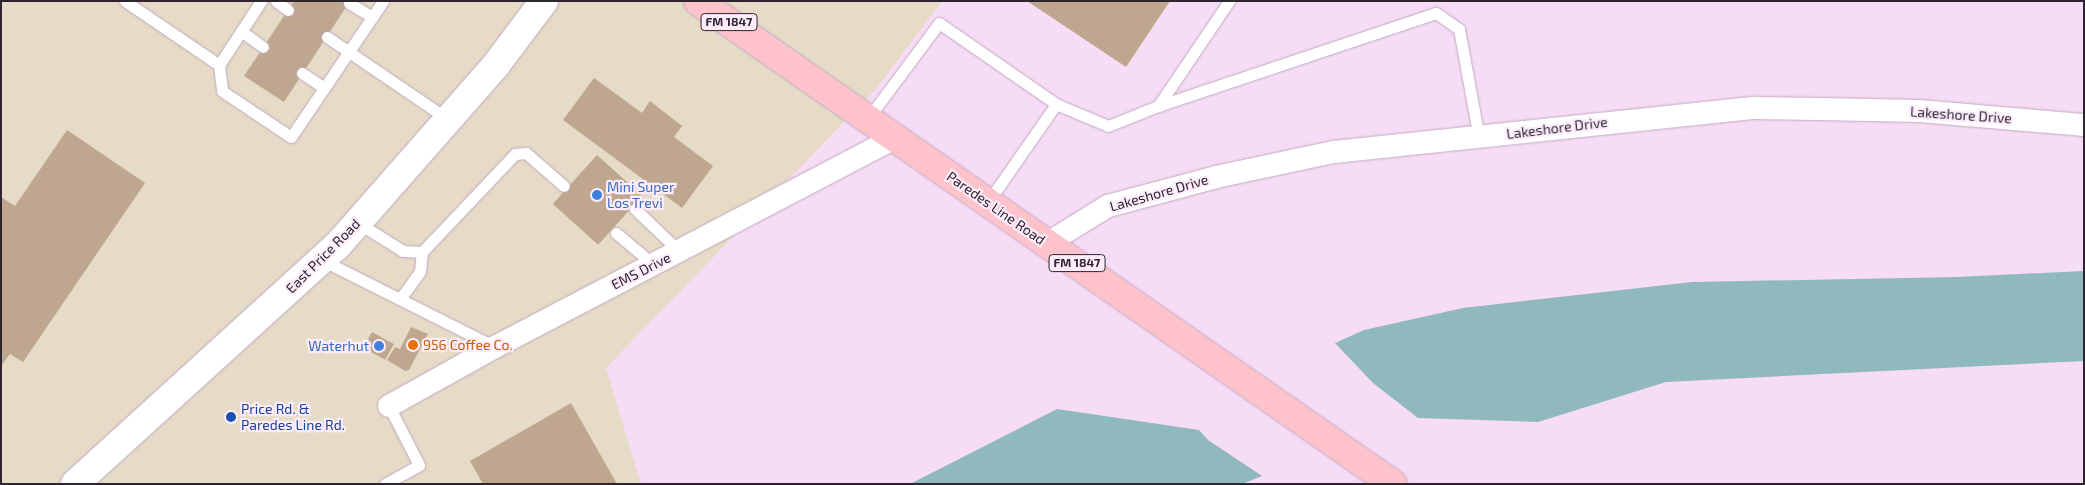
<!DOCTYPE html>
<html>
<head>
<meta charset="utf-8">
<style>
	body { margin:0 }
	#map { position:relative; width:2085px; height:485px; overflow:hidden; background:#f6dcf5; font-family:"Exo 2",sans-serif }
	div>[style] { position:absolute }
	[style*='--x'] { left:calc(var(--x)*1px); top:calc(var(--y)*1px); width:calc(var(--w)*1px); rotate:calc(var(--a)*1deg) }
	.commercial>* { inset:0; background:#e5dbc6 }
	.water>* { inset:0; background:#8fb9bd }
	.building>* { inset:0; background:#bea78e; transform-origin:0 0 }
	.roads { filter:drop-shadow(0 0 1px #c3aac2) drop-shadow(0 0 1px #c3aac2) }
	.service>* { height:11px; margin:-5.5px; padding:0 5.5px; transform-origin:5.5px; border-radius:5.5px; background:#fff }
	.minor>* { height:22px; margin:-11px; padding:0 11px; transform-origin:11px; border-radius:11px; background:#fff }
	.secondary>* { height:28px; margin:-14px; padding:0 14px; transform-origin:14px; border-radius:14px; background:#fff }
	.primary>* { height:28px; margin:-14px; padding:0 14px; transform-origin:14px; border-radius:14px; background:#fec2ca }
	.dots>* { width:14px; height:14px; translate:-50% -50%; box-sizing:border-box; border:2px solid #fdedfc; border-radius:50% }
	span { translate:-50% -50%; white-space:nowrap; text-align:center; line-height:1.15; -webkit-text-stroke:4.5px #fdedfc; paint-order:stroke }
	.shield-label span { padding:1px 4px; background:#fdedfc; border:1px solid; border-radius:4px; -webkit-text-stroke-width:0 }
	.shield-label { font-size:12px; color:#2f252e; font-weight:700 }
	.street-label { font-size:14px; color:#2f252e }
	.shop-label { font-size:14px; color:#366cbe }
	.left { translate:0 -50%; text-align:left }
	.right { translate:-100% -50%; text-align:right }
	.food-label { font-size:14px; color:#c56008 }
	.transit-label { font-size:14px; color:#164399 }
	.frame { position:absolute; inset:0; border:2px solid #2f252e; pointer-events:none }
</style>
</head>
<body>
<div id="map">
	<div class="commercial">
		<i style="clip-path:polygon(1px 1px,942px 1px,877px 88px,606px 368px,641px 484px,1px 484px)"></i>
	</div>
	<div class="water">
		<i style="clip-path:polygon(2084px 271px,2084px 361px,1666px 382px,1538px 422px,1418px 418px,1373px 383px,1335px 343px,1364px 330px,1463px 308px,1692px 282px,1957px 277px)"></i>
		<i style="clip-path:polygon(1057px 409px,1199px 430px,1208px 440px,1262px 476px,1242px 484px,910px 484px)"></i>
	</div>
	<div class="building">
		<i style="clip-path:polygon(294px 1px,350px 1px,284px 102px,244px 76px)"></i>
		<i style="clip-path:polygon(1027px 1px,1170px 1px,1126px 67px)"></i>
		<i style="clip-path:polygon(594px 78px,642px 113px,650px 101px,682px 126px,674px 137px,713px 166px,682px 208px,563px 120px)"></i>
		<i style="clip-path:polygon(67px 130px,145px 183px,23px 362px,10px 354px,1px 366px,1px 197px,15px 206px)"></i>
		<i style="left:597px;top:155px;width:61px;height:66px;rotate:42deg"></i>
		<i style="clip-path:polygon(411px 327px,428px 334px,409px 370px,405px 371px,387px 360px,395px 347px,400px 349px)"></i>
		<i style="left:372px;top:332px;width:25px;height:18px;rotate:29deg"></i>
		<i style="clip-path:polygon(571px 403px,617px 484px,483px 484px,470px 461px)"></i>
	</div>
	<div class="roads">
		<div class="service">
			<i style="--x:125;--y:1;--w:114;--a:34.2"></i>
			<i style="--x:219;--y:65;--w:77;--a:-56.7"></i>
			<i style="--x:276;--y:1;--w:15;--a:37"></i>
			<i style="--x:349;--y:3;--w:27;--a:31"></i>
			<i style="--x:241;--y:31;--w:27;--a:36"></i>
			<i style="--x:327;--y:37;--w:148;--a:34.2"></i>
			<i style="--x:219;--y:65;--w:26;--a:83"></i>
			<i style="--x:222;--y:91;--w:83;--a:33.7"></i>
			<i style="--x:291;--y:137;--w:164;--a:-55.9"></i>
			<i style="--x:302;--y:73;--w:27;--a:34"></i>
			<i style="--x:1158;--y:106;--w:293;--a:-18.5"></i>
			<i style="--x:1436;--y:13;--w:28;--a:35"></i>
			<i style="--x:1459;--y:29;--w:111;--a:79.6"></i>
			<i style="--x:869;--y:117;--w:117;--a:-53.3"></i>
			<i style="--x:939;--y:23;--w:142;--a:34.7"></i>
			<i style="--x:988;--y:202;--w:119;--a:-55.2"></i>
			<i style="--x:1056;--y:104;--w:56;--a:22.9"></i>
			<i style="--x:1108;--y:126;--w:54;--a:-21.8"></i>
			<i style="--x:1158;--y:106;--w:127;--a:-55.9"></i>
			<i style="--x:635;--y:209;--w:61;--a:43.7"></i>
			<i style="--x:358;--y:223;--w:53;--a:31.9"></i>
			<i style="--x:403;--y:251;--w:19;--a:3"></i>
			<i style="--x:422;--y:252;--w:135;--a:-46.5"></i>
			<i style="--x:515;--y:154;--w:11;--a:-5"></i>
			<i style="--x:526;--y:153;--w:50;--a:41"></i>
			<i style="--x:616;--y:233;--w:48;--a:40"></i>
			<i style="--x:322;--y:260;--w:194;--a:26.7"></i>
			<i style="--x:400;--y:299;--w:34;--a:-54"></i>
			<i style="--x:420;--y:271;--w:19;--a:-84"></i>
			<i style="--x:385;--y:484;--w:39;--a:-29"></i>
			<i style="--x:419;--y:465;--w:66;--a:-117"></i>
		</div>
		<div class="minor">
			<i style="--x:1048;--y:243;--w:70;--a:-31.7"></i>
			<i style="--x:1108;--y:206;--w:112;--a:-15"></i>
			<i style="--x:1216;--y:177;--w:121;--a:-12"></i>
			<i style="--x:1334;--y:152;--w:423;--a:-6"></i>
			<i style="--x:1755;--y:108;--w:165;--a:1"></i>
			<i style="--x:1920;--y:111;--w:165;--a:4.9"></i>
			<i style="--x:389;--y:406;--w:121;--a:-29.1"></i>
			<i style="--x:495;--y:347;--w:451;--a:-27.6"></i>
		</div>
		<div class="secondary">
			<i style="--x:75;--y:484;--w:354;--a:-42.3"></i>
			<i style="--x:337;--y:246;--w:241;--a:-48.7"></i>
			<i style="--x:496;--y:65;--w:80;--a:-53.1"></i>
		</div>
		<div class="primary">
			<i style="--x:698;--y:1;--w:846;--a:34.8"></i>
		</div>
	</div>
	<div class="dots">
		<i style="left:597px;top:195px;background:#3f7fe0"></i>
		<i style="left:413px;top:345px;background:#e8710a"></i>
		<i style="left:379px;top:346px;background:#3f7fe0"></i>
		<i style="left:231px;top:417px;background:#1a4fb4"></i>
	</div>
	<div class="shield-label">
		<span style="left:729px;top:22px">FM 1847</span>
		<span style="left:1077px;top:263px">FM 1847</span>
	</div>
	<div class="street-label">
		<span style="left:1961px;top:115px;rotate:4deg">Lakeshore Drive</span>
		<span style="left:1557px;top:128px;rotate:-7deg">Lakeshore Drive</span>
		<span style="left:1159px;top:193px;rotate:-16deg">Lakeshore Drive</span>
		<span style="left:996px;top:208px;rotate:35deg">Paredes Line Road</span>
		<span style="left:323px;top:256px;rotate:-45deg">East Price Road</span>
		<span style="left:641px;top:271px;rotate:-27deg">EMS Drive</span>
	</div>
	<div class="shop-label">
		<span class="left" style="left:607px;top:195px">Mini Super<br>Los Trevi</span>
		<span class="right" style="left:369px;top:346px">Waterhut</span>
	</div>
	<div class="food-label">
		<span class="left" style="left:423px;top:345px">956 Coffee Co.</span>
	</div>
	<div class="transit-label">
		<span class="left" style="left:241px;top:417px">Price Rd. &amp;<br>Paredes Line Rd.</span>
	</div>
	<div class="frame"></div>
</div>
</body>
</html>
